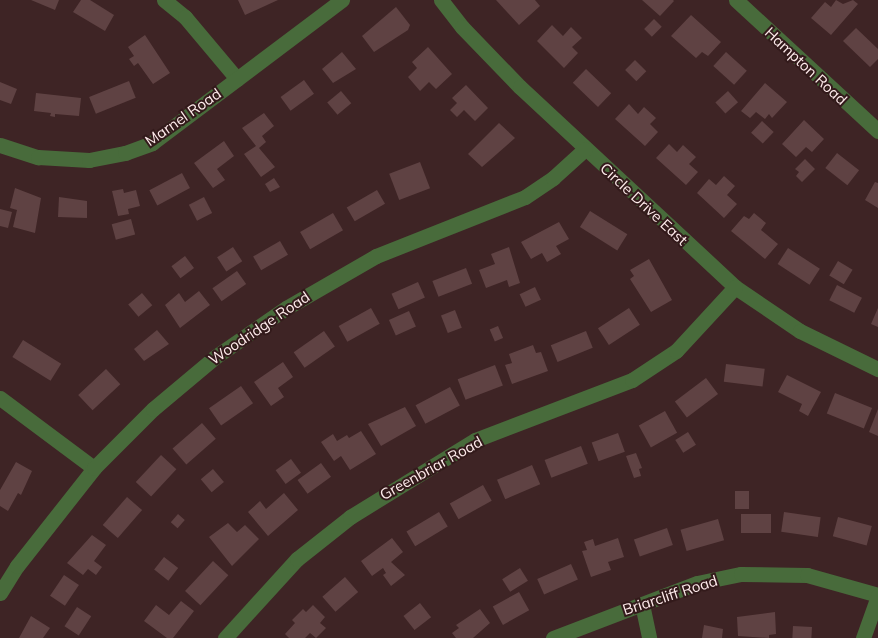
<!DOCTYPE html>
<html>
<head>
<meta charset="utf-8">
<style>
	body { margin:0 }
	#map { position:relative; width:878px; height:638px; overflow:hidden; background:#3e2425; font-family:Mulish,sans-serif }
	div>[style] { position:absolute }
	[style*='--x'] { left:calc(var(--x)*1px); top:calc(var(--y)*1px); width:calc(var(--w)*1px); rotate:calc(var(--a)*1deg) }
	.building>* { inset:0; background:#5f4243; transform-origin:0 0 }
	.minor>* { height:15px; margin:-7.5px; padding:0 7.5px; transform-origin:7.5px; border-radius:7.5px; background:#486b3b }
	span { translate:-50% -50%; white-space:nowrap; text-align:center; line-height:1.15; -webkit-text-stroke:4px #331a1b; paint-order:stroke }
	.street-label { font-size:15px; color:#feebeb }
</style>
</head>
<body>
<div id="map">
	<div class="building">
		<i style="clip-path:polygon(31px 0,59px 0,55px 10px)"></i>
		<i style="clip-path:polygon(81px 0,90px 0,114px 15px,105px 31px,73px 12px)"></i>
		<i style="clip-path:polygon(238px 0,278px 0,245px 15px)"></i>
		<i style="clip-path:polygon(496px 0,535px 0,540px 6px,519px 25px)"></i>
		<i style="clip-path:polygon(642px 0,673px 0,674px 1px,660px 16px)"></i>
		<i style="clip-path:polygon(836px 0,843px 4px,853px 0,858px 4px,831px 35px,811px 18px,825px 2px,831px 7px)"></i>
		<i style="clip-path:polygon(396px 7px,410px 25px,408px 30px,374px 52px,362px 36px)"></i>
		<i style="clip-path:polygon(691px 15px,721px 42px,708px 56px,702px 52px,696px 58px,671px 36px)"></i>
		<i style="left:654px;top:19px;width:11px;height:14px;rotate:45deg"></i>
		<i style="clip-path:polygon(552px 25px,563px 36px,571px 27px,582px 38px,572px 47px,578px 53px,564px 68px,537px 41px)"></i>
		<i style="clip-path:polygon(856px 28px,878px 49px,878px 59px,870px 67px,843px 41px)"></i>
		<i style="clip-path:polygon(145px 35px,170px 73px,153px 84px,138px 63px,134px 66px,129px 59px,134px 56px,128px 47px)"></i>
		<i style="clip-path:polygon(428px 47px,452px 74px,436px 89px,429px 82px,420px 91px,408px 77px,417px 68px,412px 62px)"></i>
		<i style="clip-path:polygon(342px 52px,356px 69px,333px 83px,322px 69px)"></i>
		<i style="left:726px;top:52px;width:28px;height:19px;rotate:42deg"></i>
		<i style="left:635px;top:60px;width:16px;height:14px;rotate:45deg"></i>
		<i style="left:586px;top:69px;width:35px;height:19px;rotate:44deg"></i>
		<i style="left:304px;top:80px;width:17px;height:29px;rotate:54deg"></i>
		<i style="left:129px;top:81px;width:18px;height:43px;rotate:68deg"></i>
		<i style="clip-path:polygon(0 82px,17px 89px,11px 104px,0 100px)"></i>
		<i style="clip-path:polygon(765px 83px,787px 102px,772px 118px,769px 114px,765px 119px,756px 112px,750px 118px,741px 111px)"></i>
		<i style="clip-path:polygon(466px 85px,488px 108px,475px 121px,464px 110px,457px 117px,450px 110px,457px 103px,452px 98px)"></i>
		<i style="left:341px;top:91px;width:16px;height:18px;rotate:50deg"></i>
		<i style="left:728px;top:91px;width:15px;height:17px;rotate:48deg"></i>
		<i style="clip-path:polygon(36px 93px,81px 98px,79px 116px,55px 114px,55px 117px,50px 116px,51px 113px,34px 111px)"></i>
		<i style="clip-path:polygon(629px 104px,638px 114px,644px 107px,656px 118px,650px 124px,658px 132px,645px 146px,615px 119px)"></i>
		<i style="clip-path:polygon(264px 113px,274px 126px,262px 136px,266px 142px,259px 148px,275px 167px,261px 177px,244px 154px,256px 146px,242px 128px)"></i>
		<i style="clip-path:polygon(804px 120px,824px 139px,812px 152px,806px 147px,796px 157px,782px 144px)"></i>
		<i style="left:762px;top:121px;width:16px;height:16px;rotate:43deg"></i>
		<i style="clip-path:polygon(499px 123px,515px 138px,482px 167px,468px 154px)"></i>
		<i style="clip-path:polygon(224px 141px,234px 156px,217px 169px,225px 180px,213px 188px,194px 163px)"></i>
		<i style="clip-path:polygon(669px 144px,677px 152px,683px 145px,696px 157px,689px 164px,698px 172px,686px 185px,656px 158px)"></i>
		<i style="left:837px;top:153px;width:28px;height:19px;rotate:38deg"></i>
		<i style="clip-path:polygon(805px 159px,815px 169px,802px 182px,796px 176px,799px 172px,795px 169px)"></i>
		<i style="left:420px;top:162px;width:28px;height:33px;rotate:69deg"></i>
		<i style="left:182px;top:173px;width:17px;height:37px;rotate:62deg"></i>
		<i style="clip-path:polygon(724px 176px,735px 186px,727px 195px,737px 204px,724px 218px,697px 193px,709px 179px,716px 185px)"></i>
		<i style="clip-path:polygon(274px 178px,280px 187px,270px 192px,265px 184px)"></i>
		<i style="clip-path:polygon(875px 182px,878px 183px,878px 208px,865px 200px)"></i>
		<i style="clip-path:polygon(15px 188px,41px 198px,35px 233px,13px 227px,17px 210px,10px 208px)"></i>
		<i style="clip-path:polygon(123px 189px,124px 193px,136px 190px,140px 206px,128px 209px,129px 214px,118px 216px,112px 191px)"></i>
		<i style="left:377px;top:190px;width:16px;height:35px;rotate:60deg"></i>
		<i style="clip-path:polygon(59px 197px,87px 201px,87px 218px,58px 217px)"></i>
		<i style="left:204px;top:197px;width:18px;height:17px;rotate:63deg"></i>
		<i style="clip-path:polygon(0 209px,12px 212px,8px 228px,0 226px)"></i>
		<i style="left:590px;top:211px;width:44px;height:19px;rotate:32deg"></i>
		<i style="left:333px;top:213px;width:20px;height:38px;rotate:60deg"></i>
		<i style="clip-path:polygon(754px 213px,766px 223px,761px 230px,778px 244px,765px 259px,731px 231px,744px 216px,749px 219px)"></i>
		<i style="left:131px;top:219px;width:16px;height:20px;rotate:75deg"></i>
		<i style="clip-path:polygon(559px 222px,569px 239px,556px 246px,561px 254px,547px 262px,542px 253px,531px 259px,521px 242px)"></i>
		<i style="left:280px;top:241px;width:16px;height:31px;rotate:60deg"></i>
		<i style="left:233px;top:247px;width:17px;height:19px;rotate:57deg"></i>
		<i style="clip-path:polygon(509px 247px,520px 283px,509px 287px,507px 280px,486px 288px,479px 270px,495px 264px,491px 254px)"></i>
		<i style="left:788px;top:248px;width:38px;height:19px;rotate:33deg"></i>
		<i style="left:185px;top:256px;width:15px;height:17px;rotate:53deg"></i>
		<i style="clip-path:polygon(649px 259px,672px 300px,651px 312px,630px 279px,634px 276px,630px 270px)"></i>
		<i style="left:838px;top:261px;width:17px;height:17px;rotate:31deg"></i>
		<i style="left:466px;top:268px;width:17px;height:36px;rotate:69deg"></i>
		<i style="left:237px;top:271px;width:16px;height:30px;rotate:55deg"></i>
		<i style="left:418px;top:282px;width:17px;height:29px;rotate:66deg"></i>
		<i style="left:837px;top:285px;width:28px;height:17px;rotate:27deg"></i>
		<i style="left:535px;top:287px;width:14px;height:17px;rotate:65deg"></i>
		<i style="clip-path:polygon(199px 291px,210px 305px,180px 328px,165px 305px,179px 293px,185px 302px)"></i>
		<i style="left:142px;top:293px;width:16px;height:18px;rotate:50deg"></i>
		<i style="left:371px;top:308px;width:18px;height:37px;rotate:61deg"></i>
		<i style="left:629px;top:308px;width:20px;height:37px;rotate:57deg"></i>
		<i style="clip-path:polygon(878px 308px,878px 327px,871px 324px)"></i>
		<i style="left:455px;top:310px;width:19px;height:15px;rotate:69deg"></i>
		<i style="left:409px;top:311px;width:17px;height:22px;rotate:66deg"></i>
		<i style="left:498px;top:326px;width:13px;height:9px;rotate:67deg"></i>
		<i style="clip-path:polygon(157px 330px,169px 344px,144px 361px,134px 349px)"></i>
		<i style="left:324px;top:331px;width:19px;height:37px;rotate:55deg"></i>
		<i style="left:586px;top:331px;width:18px;height:38px;rotate:68deg"></i>
		<i style="left:23px;top:340px;width:45px;height:20px;rotate:32deg"></i>
		<i style="clip-path:polygon(533px 345px,536px 353px,541px 352px,548px 371px,512px 384px,505px 365px,512px 363px,509px 354px)"></i>
		<i style="clip-path:polygon(283px 362px,293px 377px,278px 388px,284px 397px,271px 406px,254px 382px)"></i>
		<i style="left:726px;top:364px;width:39px;height:18px;rotate:7deg"></i>
		<i style="left:495px;top:365px;width:22px;height:40px;rotate:69deg"></i>
		<i style="left:106px;top:369px;width:21px;height:38px;rotate:47deg"></i>
		<i style="clip-path:polygon(787px 375px,821px 392px,808px 416px,799px 411px,802px 404px,778px 392px)"></i>
		<i style="left:706px;top:378px;width:20px;height:39px;rotate:53deg"></i>
		<i style="left:241px;top:386px;width:21px;height:39px;rotate:55deg"></i>
		<i style="left:450px;top:387px;width:21px;height:39px;rotate:62deg"></i>
		<i style="left:835px;top:393px;width:40px;height:22px;rotate:22deg"></i>
		<i style="clip-path:polygon(405px 407px,416px 426px,381px 446px,368px 424px)"></i>
		<i style="clip-path:polygon(878px 409px,878px 436px,869px 432px)"></i>
		<i style="left:665px;top:411px;width:25px;height:30px;rotate:61deg"></i>
		<i style="left:202px;top:423px;width:21px;height:39px;rotate:49deg"></i>
		<i style="clip-path:polygon(361px 431px,376px 454px,350px 470px,341px 456px,334px 461px,321px 442px,333px 434px,337px 441px,347px 435px,349px 438px)"></i>
		<i style="left:688px;top:432px;width:15px;height:15px;rotate:58deg"></i>
		<i style="left:618px;top:433px;width:20px;height:28px;rotate:70deg"></i>
		<i style="left:581px;top:446px;width:19px;height:39px;rotate:69deg"></i>
		<i style="clip-path:polygon(636px 453px,642px 468px,639px 469px,641px 476px,634px 478px,626px 456px)"></i>
		<i style="left:161px;top:455px;width:21px;height:37px;rotate:43deg"></i>
		<i style="left:291px;top:459px;width:17px;height:19px;rotate:54deg"></i>
		<i style="clip-path:polygon(16px 462px,32px 471px,21px 495px,18px 493px,8px 511px,0 506px,0 490px)"></i>
		<i style="left:321px;top:463px;width:17px;height:29px;rotate:54deg"></i>
		<i style="left:532px;top:465px;width:21px;height:38px;rotate:67deg"></i>
		<i style="left:213px;top:469px;width:17px;height:16px;rotate:50deg"></i>
		<i style="left:483px;top:485px;width:18px;height:38px;rotate:61deg"></i>
		<i style="left:749px;top:491px;width:18px;height:14px;rotate:90deg"></i>
		<i style="clip-path:polygon(284px 493px,298px 510px,268px 536px,248px 512px,260px 501px,266px 509px)"></i>
		<i style="left:127px;top:497px;width:20px;height:37px;rotate:41deg"></i>
		<i style="left:439px;top:512px;width:17px;height:38px;rotate:59deg"></i>
		<i style="left:784px;top:512px;width:37px;height:20px;rotate:8deg"></i>
		<i style="left:178px;top:514px;width:9px;height:11px;rotate:41deg"></i>
		<i style="left:741px;top:514px;width:30px;height:19px"></i>
		<i style="left:838px;top:517px;width:35px;height:20px;rotate:15deg"></i>
		<i style="left:718px;top:519px;width:22px;height:39px;rotate:74deg"></i>
		<i style="clip-path:polygon(228px 523px,237px 532px,245px 525px,259px 539px,232px 566px,209px 537px)"></i>
		<i style="left:667px;top:528px;width:18px;height:35px;rotate:71deg"></i>
		<i style="clip-path:polygon(92px 535px,106px 545px,94px 561px,102px 567px,96px 575px,88px 569px,83px 575px,67px 563px)"></i>
		<i style="clip-path:polygon(392px 538px,403px 552px,391px 562px,405px 575px,391px 586px,383px 575px,386px 573px,383px 568px,372px 576px,361px 561px)"></i>
		<i style="clip-path:polygon(618px 538px,624px 557px,608px 562px,611px 570px,591px 577px,582px 551px,587px 550px,584px 542px,593px 539px,595px 546px)"></i>
		<i style="left:164px;top:557px;width:18px;height:16px;rotate:38deg"></i>
		<i style="left:213px;top:561px;width:21px;height:41px;rotate:43deg"></i>
		<i style="left:571px;top:564px;width:17px;height:37px;rotate:66deg"></i>
		<i style="left:520px;top:568px;width:15px;height:21px;rotate:58deg"></i>
		<i style="left:64px;top:575px;width:18px;height:25px;rotate:34deg"></i>
		<i style="left:345px;top:577px;width:20px;height:30px;rotate:49deg"></i>
		<i style="left:519px;top:592px;width:21px;height:30px;rotate:61deg"></i>
		<i style="clip-path:polygon(181px 601px,194px 611px,173px 638px,167px 638px,144px 621px,156px 605px,169px 615px)"></i>
		<i style="left:420px;top:603px;width:18px;height:21px;rotate:52deg"></i>
		<i style="clip-path:polygon(313px 605px,325px 617px,320px 623px,326px 628px,316px 638px,310px 633px,305px 638px,289px 638px,285px 634px,295px 623px,292px 620px,303px 609px,306px 612px)"></i>
		<i style="left:77px;top:607px;width:17px;height:23px;rotate:33deg"></i>
		<i style="clip-path:polygon(480px 609px,490px 623px,473px 638px,456px 638px,452px 633px,459px 628px,456px 625px)"></i>
		<i style="clip-path:polygon(775px 612px,776px 634px,769px 635px,769px 638px,738px 636px,737px 617px)"></i>
		<i style="clip-path:polygon(31px 616px,50px 628px,43px 638px,19px 638px)"></i>
		<i style="clip-path:polygon(704px 625px,723px 629px,722px 638px,702px 638px)"></i>
		<i style="left:793px;top:626px;width:19px;height:12px;rotate:3deg"></i>
	</div>
	<div class="minor">
		<i style="--x:164;--y:0;--w:27;--a:39"></i>
		<i style="--x:185;--y:17;--w:81;--a:50"></i>
		<i style="--x:441;--y:0;--w:34;--a:52"></i>
		<i style="--x:462;--y:27;--w:83;--a:46"></i>
		<i style="--x:520;--y:87;--w:294;--a:42.9"></i>
		<i style="--x:735;--y:287;--w:78;--a:34.1"></i>
		<i style="--x:800;--y:331;--w:87;--a:26"></i>
		<i style="--x:736;--y:0;--w:193;--a:42.7"></i>
		<i style="--x:0;--y:145;--w:40;--a:18"></i>
		<i style="--x:38;--y:157;--w:51;--a:3.4"></i>
		<i style="--x:89;--y:160;--w:37;--a:-11"></i>
		<i style="--x:125;--y:153;--w:29;--a:-20"></i>
		<i style="--x:152;--y:143;--w:238;--a:-37"></i>
		<i style="--x:0;--y:398;--w:117;--a:36.7"></i>
		<i style="--x:0;--y:593;--w:32;--a:-58"></i>
		<i style="--x:17;--y:566;--w:125;--a:-51.8"></i>
		<i style="--x:94;--y:468;--w:83;--a:-45"></i>
		<i style="--x:153;--y:409;--w:81;--a:-40"></i>
		<i style="--x:215;--y:357;--w:86;--a:-34.6"></i>
		<i style="--x:286;--y:308;--w:104;--a:-30"></i>
		<i style="--x:376;--y:256;--w:160;--a:-21.6"></i>
		<i style="--x:525;--y:197;--w:34;--a:-34"></i>
		<i style="--x:553;--y:178;--w:43;--a:-42.2"></i>
		<i style="--x:642;--y:604;--w:35;--a:78"></i>
		<i style="--x:225;--y:638;--w:107;--a:-47.7"></i>
		<i style="--x:297;--y:559;--w:68;--a:-38.4"></i>
		<i style="--x:350;--y:517;--w:147;--a:-31.6"></i>
		<i style="--x:475;--y:440;--w:168;--a:-20.9"></i>
		<i style="--x:632;--y:380;--w:53;--a:-33.4"></i>
		<i style="--x:676;--y:351;--w:87;--a:-47.3"></i>
		<i style="--x:553;--y:638;--w:154;--a:-20.9"></i>
		<i style="--x:697;--y:583;--w:45;--a:-11.6"></i>
		<i style="--x:741;--y:574;--w:66;--a:0.9"></i>
		<i style="--x:807;--y:575;--w:74;--a:15.7"></i>
		<i style="--x:863;--y:638;--w:45;--a:-70.3"></i>
	</div>
	<div class="street-label">
		<span style="left:806px;top:66px;rotate:43deg">Hampton Road</span>
		<span style="left:183px;top:117px;rotate:-35deg">Marnel Road</span>
		<span style="left:644px;top:204px;rotate:43deg">Circle Drive East</span>
		<span style="left:259px;top:328px;rotate:-34deg">Woodridge Road</span>
		<span style="left:431px;top:468px;rotate:-29deg">Greenbriar Road</span>
		<span style="left:670px;top:595px;rotate:-18deg">Briarcliff Road</span>
	</div>
</div>
</body>
</html>
